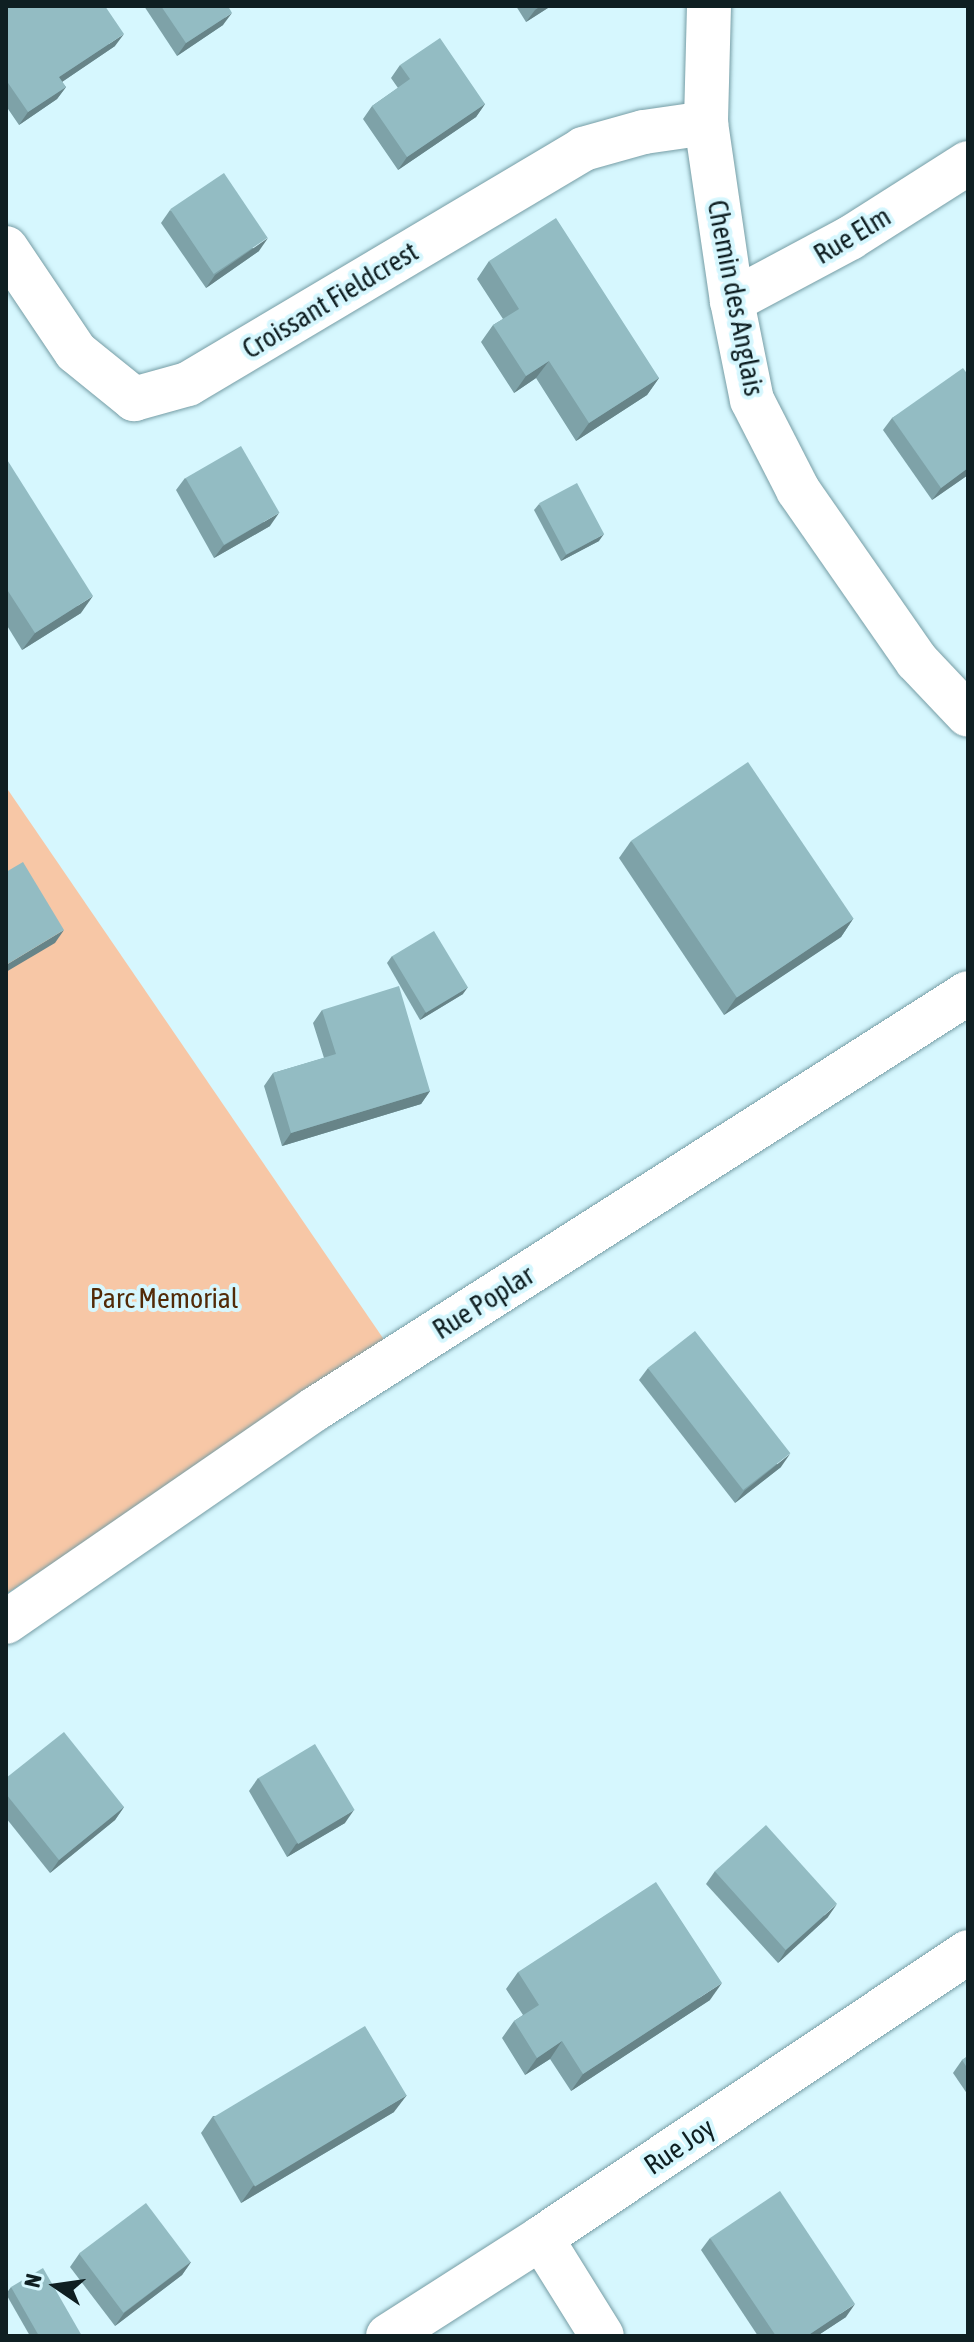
<!DOCTYPE html>
<html>
<head>
<meta charset="utf-8">
<style>
	body { margin:0 }
	#map { position:relative; width:974px; height:2342px; overflow:hidden; background:#d6f7fe; font-family:"Asap Condensed",sans-serif }
	div>[style] { position:absolute }
	[style*='--x'] { left:calc(var(--x)*1px); top:calc(var(--y)*1px); width:calc(var(--w)*1px); rotate:calc(var(--a)*1deg) }
	.green>* { inset:0; background:#f7c7a6 }
	.roads { filter:drop-shadow(0 0 2px #769da5) drop-shadow(0 0 2px #769da5) }
	.minor>* { height:44px; margin:-22px; padding:0 22px; transform-origin:22px; border-radius:22px; background:#fff }
	.wall>* { inset:0; background:#7ea2a8 }
	.shaded-wall>* { inset:0; background:#678488 }
	.building>* { inset:0; background:#93bcc3; transform-origin:0 0 }
	span { translate:-50% -50%; white-space:nowrap; text-align:center; line-height:1.15; -webkit-text-stroke:8px #d6f7fe; paint-order:stroke }
	.street-label { font-size:28px; color:#0f1f22 }
	.park-label { font-size:28px; color:#522a07 }
	.frame { position:absolute; inset:0; border:8px solid #0f1f22; pointer-events:none }
	.north { position:absolute; left:16px; top:2246px; width:80px; height:80px; -webkit-text-stroke:6px #d6f7fe; paint-order:stroke; rotate:283deg; font-size:22px; font-weight:700; line-height:32px; text-align:center; color:#0f1f22 }
	.north::after { content:''; display:block; margin:auto; width:28px; height:36px; background:#0f1f22; clip-path:polygon(50% 0,100% 100%,50% 72%,0 100%) }
</style>
</head>
<body>
<div id="map">
	<div class="green">
		<i style="clip-path:polygon(6px 787px,387px 1344px,6px 1594px)"></i>
	</div>
	<div class="roads">
		<div class="minor">
			<i style="--x:709;--y:6;--w:117;--a:91.5"></i>
			<i style="--x:706;--y:123;--w:180;--a:81.7"></i>
			<i style="--x:732;--y:301;--w:101;--a:78.6"></i>
			<i style="--x:752;--y:400;--w:101;--a:62.9"></i>
			<i style="--x:798;--y:490;--w:208;--a:55.2"></i>
			<i style="--x:917;--y:661;--w:74;--a:46.6"></i>
			<i style="--x:6;--y:248;--w:125;--a:56.1"></i>
			<i style="--x:76;--y:352;--w:75;--a:39"></i>
			<i style="--x:134;--y:399;--w:56;--a:-15.5"></i>
			<i style="--x:188;--y:384;--w:460;--a:-30.7"></i>
			<i style="--x:583;--y:149;--w:63;--a:-15.6"></i>
			<i style="--x:644;--y:132;--w:63;--a:-8.3"></i>
			<i style="--x:732;--y:301;--w:134;--a:-28.1"></i>
			<i style="--x:850;--y:238;--w:140;--a:-32.4"></i>
			<i style="--x:6;--y:1622;--w:375;--a:-34.6"></i>
			<i style="--x:315;--y:1409;--w:774;--a:-32.5"></i>
			<i style="--x:541;--y:2238;--w:115;--a:58.1"></i>
			<i style="--x:388;--y:2336;--w:182;--a:-32.6"></i>
			<i style="--x:541;--y:2238;--w:514;--a:-33.81"></i>
		</div>
	</div>
	<div class="wall">
		<i style="clip-path:polygon(144px 6px,228px 6px,223px 25px,177px 56px)"></i>
		<i style="clip-path:polygon(516px 6px,551px 6px,526px 22px)"></i>
		<i style="clip-path:polygon(6px 9px,115px 46px,62px 82px,66px 87px,57px 99px,19px 125px,6px 106px)"></i>
		<i style="clip-path:polygon(400px 65px,485px 104px,476px 117px,398px 170px,363px 119px,372px 106px,398px 88px,391px 78px)"></i>
		<i style="clip-path:polygon(170px 210px,259px 251px,206px 288px,161px 223px)"></i>
		<i style="clip-path:polygon(489px 261px,659px 378px,647px 395px,576px 441px,536px 378px,514px 393px,481px 342px,493px 325px,503px 319px,477px 279px)"></i>
		<i style="clip-path:polygon(968px 375px,968px 475px,932px 500px,883px 430px,892px 418px)"></i>
		<i style="clip-path:polygon(6px 458px,81px 613px,22px 650px,6px 624px)"></i>
		<i style="clip-path:polygon(185px 478px,270px 526px,214px 558px,176px 490px)"></i>
		<i style="clip-path:polygon(539px 504px,599px 541px,561px 561px,534px 510px)"></i>
		<i style="clip-path:polygon(631px 841px,853px 919px,841px 937px,724px 1015px,619px 858px)"></i>
		<i style="clip-path:polygon(392px 956px,463px 994px,420px 1020px,387px 963px)"></i>
		<i style="clip-path:polygon(322px 1010px,430px 1091px,421px 1104px,282px 1146px,264px 1086px,273px 1073px,324px 1058px,313px 1023px)"></i>
		<i style="clip-path:polygon(648px 1368px,781px 1467px,735px 1503px,639px 1380px)"></i>
		<i style="clip-path:polygon(6px 1778px,124px 1807px,115px 1820px,50px 1873px,6px 1818px)"></i>
		<i style="clip-path:polygon(258px 1778px,345px 1823px,287px 1857px,249px 1791px)"></i>
		<i style="clip-path:polygon(715px 1871px,828px 1917px,778px 1963px,706px 1884px)"></i>
		<i style="clip-path:polygon(518px 1972px,710px 2000px,571px 2091px,550px 2059px,525px 2075px,502px 2038px,514px 2021px,523px 2015px,506px 1989px)"></i>
		<i style="clip-path:polygon(968px 2056px,968px 2095px,953px 2073px,962px 2060px)"></i>
		<i style="clip-path:polygon(394px 2112px,241px 2203px,201px 2133px,213px 2116px)"></i>
		<i style="clip-path:polygon(710px 2238px,846px 2317px,817px 2336px,758px 2336px,701px 2250px)"></i>
		<i style="clip-path:polygon(79px 2254px,191px 2262px,182px 2275px,115px 2326px,70px 2267px)"></i>
		<i style="clip-path:polygon(11px 2287px,82px 2336px,30px 2336px,6px 2294px)"></i>
	</div>
	<div class="shaded-wall">
		<i style="clip-path:polygon(541px 6px,551px 6px,526px 22px,535px 10px)"></i>
		<i style="clip-path:polygon(232px 13px,223px 25px,177px 56px,186px 43px)"></i>
		<i style="clip-path:polygon(124px 34px,115px 46px,50px 90px,59px 77px)"></i>
		<i style="clip-path:polygon(66px 87px,57px 99px,19px 125px,28px 112px)"></i>
		<i style="clip-path:polygon(485px 104px,476px 117px,398px 170px,407px 157px)"></i>
		<i style="clip-path:polygon(268px 238px,259px 251px,206px 288px,215px 275px)"></i>
		<i style="clip-path:polygon(549px 361px,536px 378px,514px 393px,526px 376px)"></i>
		<i style="clip-path:polygon(659px 378px,647px 395px,576px 441px,589px 423px)"></i>
		<i style="clip-path:polygon(968px 468px,968px 475px,932px 500px,941px 488px)"></i>
		<i style="clip-path:polygon(279px 513px,270px 526px,214px 558px,223px 546px)"></i>
		<i style="clip-path:polygon(604px 534px,599px 541px,561px 561px,566px 555px)"></i>
		<i style="clip-path:polygon(93px 596px,81px 613px,22px 650px,35px 633px)"></i>
		<i style="clip-path:polygon(853px 919px,841px 937px,724px 1015px,736px 998px)"></i>
		<i style="clip-path:polygon(64px 930px,55px 943px,6px 972px,6px 965px)"></i>
		<i style="clip-path:polygon(468px 987px,463px 994px,420px 1020px,425px 1013px)"></i>
		<i style="clip-path:polygon(430px 1091px,421px 1104px,282px 1146px,291px 1133px)"></i>
		<i style="clip-path:polygon(790px 1454px,781px 1467px,735px 1503px,744px 1491px)"></i>
		<i style="clip-path:polygon(124px 1807px,115px 1820px,50px 1873px,59px 1860px)"></i>
		<i style="clip-path:polygon(354px 1810px,345px 1823px,287px 1857px,296px 1844px)"></i>
		<i style="clip-path:polygon(837px 1904px,828px 1917px,778px 1963px,786px 1950px)"></i>
		<i style="clip-path:polygon(722px 1983px,710px 2000px,571px 2091px,583px 2074px)"></i>
		<i style="clip-path:polygon(562px 2041px,550px 2059px,525px 2075px,537px 2058px)"></i>
		<i style="clip-path:polygon(407px 2095px,394px 2112px,241px 2203px,253px 2186px)"></i>
		<i style="clip-path:polygon(191px 2262px,182px 2275px,115px 2326px,124px 2313px)"></i>
		<i style="clip-path:polygon(855px 2304px,846px 2317px,817px 2336px,807px 2336px)"></i>
	</div>
	<div class="building">
		<i style="clip-path:polygon(10px 6px,105px 6px,124px 34px,59px 77px,66px 87px,28px 112px,6px 80px,6px 9px)"></i>
		<i style="clip-path:polygon(161px 6px,228px 6px,232px 13px,186px 43px)"></i>
		<i style="clip-path:polygon(440px 38px,485px 104px,407px 157px,372px 106px,410px 79px,400px 65px)"></i>
		<i style="left:224px;top:173px;width:78px;height:65px;rotate:56deg"></i>
		<i style="clip-path:polygon(556px 218px,659px 378px,589px 423px,549px 361px,526px 376px,493px 325px,519px 309px,489px 261px)"></i>
		<i style="clip-path:polygon(963px 368px,968px 375px,968px 468px,941px 488px,892px 418px)"></i>
		<i style="left:241px;top:446px;width:77px;height:64px;rotate:60deg"></i>
		<i style="clip-path:polygon(6px 458px,93px 596px,35px 633px,6px 588px)"></i>
		<i style="left:577px;top:483px;width:58px;height:43px;rotate:62deg"></i>
		<i style="left:748px;top:762px;width:189px;height:141px;rotate:56deg"></i>
		<i style="clip-path:polygon(23px 862px,64px 930px,6px 965px,6px 872px)"></i>
		<i style="left:434px;top:931px;width:66px;height:49px;rotate:59deg"></i>
		<i style="clip-path:polygon(399px 986px,430px 1091px,291px 1133px,273px 1073px,336px 1054px,322px 1010px)"></i>
		<i style="left:695px;top:1331px;width:155px;height:60px;rotate:52deg"></i>
		<i style="clip-path:polygon(64px 1732px,124px 1807px,59px 1860px,6px 1794px,6px 1778px)"></i>
		<i style="left:315px;top:1744px;width:77px;height:66px;rotate:59deg"></i>
		<i style="left:766px;top:1825px;width:106px;height:69px;rotate:48deg"></i>
		<i style="clip-path:polygon(656px 1882px,722px 1983px,583px 2074px,562px 2041px,537px 2058px,514px 2021px,539px 2005px,518px 1972px)"></i>
		<i style="left:365px;top:2026px;width:81px;height:177px;rotate:59deg"></i>
		<i style="clip-path:polygon(968px 2056px,968px 2069px,962px 2060px)"></i>
		<i style="clip-path:polygon(780px 2191px,855px 2304px,807px 2336px,776px 2336px,710px 2238px)"></i>
		<i style="left:146px;top:2203px;width:74px;height:84px;rotate:53deg"></i>
		<i style="clip-path:polygon(43px 2268px,82px 2336px,39px 2336px,11px 2287px)"></i>
	</div>
	<div class="street-label">
		<span style="left:852px;top:235px;rotate:-31deg">Rue Elm</span>
		<span style="left:736px;top:298px;rotate:79deg">Chemin des Anglais</span>
		<span style="left:330px;top:300px;rotate:-31deg">Croissant Fieldcrest</span>
		<span style="left:483px;top:1302px;rotate:-32deg">Rue Poplar</span>
		<span style="left:679px;top:2146px;rotate:-34deg">Rue Joy</span>
	</div>
	<div class="park-label">
		<span style="left:164px;top:1298px">Parc Memorial</span>
	</div>
	<div class="frame"></div>
	<div class="north">N</div>
</div>
</body>
</html>
